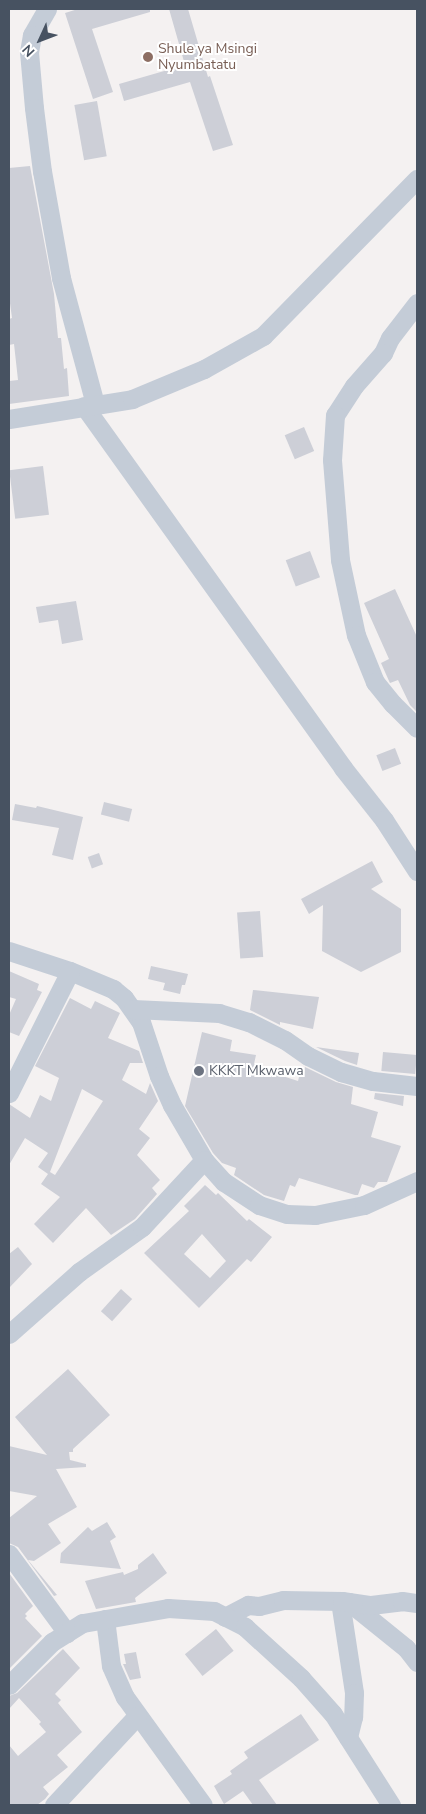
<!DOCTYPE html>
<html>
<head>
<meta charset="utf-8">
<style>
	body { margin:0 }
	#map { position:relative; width:426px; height:1814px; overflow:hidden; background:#f4f1f1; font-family:"Nunito Sans",sans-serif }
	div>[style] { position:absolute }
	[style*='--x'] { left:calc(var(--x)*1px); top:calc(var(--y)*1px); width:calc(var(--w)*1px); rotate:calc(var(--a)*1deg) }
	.building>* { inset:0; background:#cdcfd7; transform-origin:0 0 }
	.minor>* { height:19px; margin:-9.5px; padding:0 9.5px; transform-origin:9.5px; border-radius:9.5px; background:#c4ccd7 }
	.dots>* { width:14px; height:14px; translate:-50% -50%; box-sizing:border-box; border:2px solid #fff; border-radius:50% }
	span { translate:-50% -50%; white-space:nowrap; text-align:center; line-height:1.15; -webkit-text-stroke:4px #fff; paint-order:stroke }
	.education-label { font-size:14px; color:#785e54 }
	.left { translate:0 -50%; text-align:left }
	.worship-label { font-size:14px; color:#5b616d }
	.frame { position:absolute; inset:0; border:10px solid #475261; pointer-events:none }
	.north { position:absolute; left:15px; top:15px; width:50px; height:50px; -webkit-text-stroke:4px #fff; paint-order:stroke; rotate:227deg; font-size:14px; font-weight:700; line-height:20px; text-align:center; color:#475261 }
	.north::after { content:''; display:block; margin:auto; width:18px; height:22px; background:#475261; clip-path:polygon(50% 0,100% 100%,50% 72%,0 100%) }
</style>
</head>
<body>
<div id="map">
	<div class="building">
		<i style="clip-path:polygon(78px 9px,150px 9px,150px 12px,92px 29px,113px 92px,93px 99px,65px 13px)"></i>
		<i style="clip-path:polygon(169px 9px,188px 9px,208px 77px,210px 76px,233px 145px,213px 151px,190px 82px,124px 101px,119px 84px,185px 65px)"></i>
		<i style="left:97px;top:101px;width:56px;height:23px;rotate:80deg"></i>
		<i style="clip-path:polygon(30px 166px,54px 294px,58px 338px,61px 338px,64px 369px,67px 368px,69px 396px,9px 404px,9px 381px,18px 380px,14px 344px,9px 345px,9px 319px,12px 318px,9px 296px,9px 168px)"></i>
		<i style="left:304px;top:427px;width:26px;height:21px;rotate:67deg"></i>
		<i style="left:43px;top:466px;width:49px;height:34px;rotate:83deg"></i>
		<i style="left:310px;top:551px;width:28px;height:26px;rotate:69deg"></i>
		<i style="clip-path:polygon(395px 589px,417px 637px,417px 712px,410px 705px,398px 680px,390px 683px,389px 681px,381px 663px,389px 659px,364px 603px)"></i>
		<i style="clip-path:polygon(76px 601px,83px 640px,62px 644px,58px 620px,39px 623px,36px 607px)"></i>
		<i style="left:395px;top:748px;width:17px;height:20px;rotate:69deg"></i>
		<i style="left:104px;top:802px;width:29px;height:13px;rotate:14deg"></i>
		<i style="clip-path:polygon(15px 804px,36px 808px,37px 806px,83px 817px,73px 860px,52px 855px,59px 828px,12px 820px)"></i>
		<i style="left:99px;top:853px;width:12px;height:12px;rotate:70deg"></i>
		<i style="clip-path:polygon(372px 861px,383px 882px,371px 889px,401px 909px,401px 952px,361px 972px,322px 951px,323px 905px,309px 914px,301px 899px)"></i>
		<i style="left:260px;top:911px;width:46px;height:23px;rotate:86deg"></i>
		<i style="clip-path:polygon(151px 966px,188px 974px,185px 985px,182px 985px,180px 994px,163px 990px,165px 983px,148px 979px)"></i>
		<i style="clip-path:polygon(9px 971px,39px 984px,37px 990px,42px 992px,19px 1036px,9px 1032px,9px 1015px,16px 999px,9px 997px)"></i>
		<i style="clip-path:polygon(253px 990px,319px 997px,313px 1029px,280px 1022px,280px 1025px,250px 1010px)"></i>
		<i style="clip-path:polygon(evenodd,70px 998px,91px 1009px,95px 1001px,120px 1013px,108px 1038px,139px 1051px,143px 1063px,130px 1063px,122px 1080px,146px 1094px,150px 1083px,158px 1101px,139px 1129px,150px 1138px,137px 1155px,160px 1180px,152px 1188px,157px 1194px,135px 1219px,111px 1235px,86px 1208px,53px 1243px,34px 1224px,60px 1197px,41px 1184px,48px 1174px,38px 1167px,48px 1153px,25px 1138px,9px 1165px,9px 1104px,30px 1118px,40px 1095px,51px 1101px,59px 1078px,35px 1066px,70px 998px,82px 1089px,103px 1101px,55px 1175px,50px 1172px,82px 1089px)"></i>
		<i style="clip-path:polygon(202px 1032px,232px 1040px,230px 1051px,256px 1055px,254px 1064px,267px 1071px,298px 1081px,300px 1073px,304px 1074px,305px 1067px,336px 1082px,353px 1087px,351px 1104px,378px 1112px,371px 1137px,401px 1146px,387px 1182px,378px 1182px,374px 1188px,362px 1184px,358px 1195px,355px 1195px,299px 1178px,295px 1187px,290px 1185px,284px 1201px,264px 1195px,234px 1175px,236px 1168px,222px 1163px,213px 1153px,185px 1106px)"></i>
		<i style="clip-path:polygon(316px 1047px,359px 1053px,357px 1065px,345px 1061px)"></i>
		<i style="left:383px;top:1052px;width:34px;height:19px;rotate:5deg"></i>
		<i style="clip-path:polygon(375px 1093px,404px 1096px,403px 1106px,374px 1099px)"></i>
		<i style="clip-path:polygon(evenodd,205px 1185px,216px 1195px,218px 1193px,247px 1221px,249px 1219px,272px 1237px,251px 1262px,247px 1259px,199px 1308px,144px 1253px,189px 1211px,184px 1206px,205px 1185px,202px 1234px,226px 1261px,210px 1278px,184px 1254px,202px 1234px)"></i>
		<i style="clip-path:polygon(18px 1247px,32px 1264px,9px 1288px,9px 1254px)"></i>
		<i style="left:121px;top:1289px;width:15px;height:30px;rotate:42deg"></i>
		<i style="clip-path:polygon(68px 1369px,110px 1415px,73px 1449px,73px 1452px,69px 1452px,70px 1460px,86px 1464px,86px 1467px,56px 1469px,77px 1507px,48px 1524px,61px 1543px,34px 1561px,28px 1560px,57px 1595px,54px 1596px,18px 1547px,9px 1543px,9px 1518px,37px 1496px,9px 1491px,9px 1446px,47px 1455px,15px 1417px)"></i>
		<i style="clip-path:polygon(107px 1522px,116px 1537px,110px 1541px,121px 1569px,60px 1563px,61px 1553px,88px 1527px,92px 1531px)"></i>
		<i style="clip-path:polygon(153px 1553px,167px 1573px,135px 1598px,136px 1602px,96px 1609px,85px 1581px,123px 1572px,124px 1575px,138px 1569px,138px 1565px)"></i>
		<i style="clip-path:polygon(9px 1573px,33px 1606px,25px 1614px,27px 1616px,25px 1618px,42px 1636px,9px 1669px)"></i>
		<i style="left:216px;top:1629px;width:28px;height:40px;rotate:51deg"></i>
		<i style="clip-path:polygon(63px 1649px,80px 1668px,55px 1694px,61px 1700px,58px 1703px,82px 1732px,57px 1755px,68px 1767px,43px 1787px,49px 1794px,45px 1799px,37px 1805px,9px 1805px,9px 1745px,18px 1756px,46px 1732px,39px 1724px,41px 1722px,19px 1698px,9px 1709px,9px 1696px,17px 1693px)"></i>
		<i style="clip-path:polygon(136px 1652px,141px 1678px,130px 1680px,123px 1664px,126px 1664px,124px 1654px)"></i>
		<i style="clip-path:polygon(301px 1714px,319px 1740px,259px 1780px,277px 1805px,253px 1805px,243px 1791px,224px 1804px,214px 1786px,232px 1774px,230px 1771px,248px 1758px,244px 1752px)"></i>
	</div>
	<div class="minor">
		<i style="--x:47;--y:9;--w:30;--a:120"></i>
		<i style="--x:32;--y:35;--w:17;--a:100"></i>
		<i style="--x:29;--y:52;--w:56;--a:84.9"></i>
		<i style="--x:34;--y:108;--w:64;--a:82.8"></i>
		<i style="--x:42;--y:171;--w:109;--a:79.9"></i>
		<i style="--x:61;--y:278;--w:131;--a:74.9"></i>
		<i style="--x:417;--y:303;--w:44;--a:127.6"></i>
		<i style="--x:390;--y:338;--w:17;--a:115"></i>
		<i style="--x:383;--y:353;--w:44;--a:131.3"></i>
		<i style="--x:354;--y:386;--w:35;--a:123"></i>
		<i style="--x:335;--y:415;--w:45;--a:93.8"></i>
		<i style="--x:332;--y:460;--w:100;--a:85.4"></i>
		<i style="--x:340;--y:560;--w:77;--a:78"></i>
		<i style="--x:356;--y:635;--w:51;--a:68"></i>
		<i style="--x:375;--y:682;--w:28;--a:51"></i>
		<i style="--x:393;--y:704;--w:34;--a:45"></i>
		<i style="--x:84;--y:406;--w:445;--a:54.4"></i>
		<i style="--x:343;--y:768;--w:66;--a:51.7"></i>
		<i style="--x:384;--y:820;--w:61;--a:57.1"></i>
		<i style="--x:9;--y:419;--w:125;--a:-9.2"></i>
		<i style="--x:132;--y:399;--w:78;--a:-22.6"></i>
		<i style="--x:204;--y:369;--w:68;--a:-29.2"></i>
		<i style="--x:263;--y:336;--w:220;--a:-45.6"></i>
		<i style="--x:9;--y:951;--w:64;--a:18.2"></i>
		<i style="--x:70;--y:971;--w:47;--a:22.7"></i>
		<i style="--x:113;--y:989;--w:14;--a:39"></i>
		<i style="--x:124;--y:998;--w:29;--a:55"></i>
		<i style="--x:141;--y:1022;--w:57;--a:71.6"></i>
		<i style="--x:159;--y:1076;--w:32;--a:66"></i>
		<i style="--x:172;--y:1105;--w:64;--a:59.8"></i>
		<i style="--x:204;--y:1160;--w:30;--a:48"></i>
		<i style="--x:224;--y:1182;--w:42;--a:33.3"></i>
		<i style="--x:259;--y:1205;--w:29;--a:18"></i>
		<i style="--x:287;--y:1214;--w:28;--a:2"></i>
		<i style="--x:315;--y:1215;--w:50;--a:-11.5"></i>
		<i style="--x:364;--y:1205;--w:58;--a:-24.4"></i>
		<i style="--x:133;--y:1009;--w:86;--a:2.7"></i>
		<i style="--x:219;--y:1013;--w:31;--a:17"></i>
		<i style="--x:249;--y:1022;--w:40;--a:26.6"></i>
		<i style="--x:285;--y:1040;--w:28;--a:35"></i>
		<i style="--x:308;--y:1056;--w:37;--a:26"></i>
		<i style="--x:341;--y:1072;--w:33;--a:16"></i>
		<i style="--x:373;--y:1081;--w:44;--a:6.5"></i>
		<i style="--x:9;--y:1093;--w:136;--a:-63.4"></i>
		<i style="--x:9;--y:1334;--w:94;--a:-41.5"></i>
		<i style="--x:79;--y:1272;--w:77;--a:-35.5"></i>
		<i style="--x:142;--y:1227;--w:91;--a:-47.2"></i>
		<i style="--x:9;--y:1554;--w:98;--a:53.7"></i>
		<i style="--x:340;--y:1601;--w:93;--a:81.3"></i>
		<i style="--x:354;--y:1693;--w:24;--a:92"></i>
		<i style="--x:353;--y:1717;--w:21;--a:104"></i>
		<i style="--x:349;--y:1602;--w:73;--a:38.9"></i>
		<i style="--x:406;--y:1648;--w:18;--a:52"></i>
		<i style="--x:225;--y:1617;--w:26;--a:-28"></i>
		<i style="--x:248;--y:1605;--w:11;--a:5"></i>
		<i style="--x:259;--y:1606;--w:25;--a:-14"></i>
		<i style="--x:283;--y:1600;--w:59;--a:1"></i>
		<i style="--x:342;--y:1601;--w:29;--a:8"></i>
		<i style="--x:371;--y:1605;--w:31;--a:-7"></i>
		<i style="--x:402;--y:1601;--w:15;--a:8"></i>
		<i style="--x:105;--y:1619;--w:47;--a:82.7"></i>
		<i style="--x:111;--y:1666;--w:34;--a:66"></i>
		<i style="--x:125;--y:1697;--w:133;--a:54.2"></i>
		<i style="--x:9;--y:1685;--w:61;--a:-45"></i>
		<i style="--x:52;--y:1642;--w:36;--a:-32"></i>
		<i style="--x:83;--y:1623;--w:86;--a:-10"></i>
		<i style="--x:168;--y:1608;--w:46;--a:3.7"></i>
		<i style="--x:214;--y:1611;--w:35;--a:27"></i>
		<i style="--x:245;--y:1627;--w:76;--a:42.3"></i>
		<i style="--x:301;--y:1678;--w:48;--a:48.4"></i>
		<i style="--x:333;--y:1714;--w:108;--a:57.5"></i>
		<i style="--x:54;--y:1805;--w:122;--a:-47"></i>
	</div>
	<div class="dots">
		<i style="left:148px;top:57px;background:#8d6e63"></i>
		<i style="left:199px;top:1071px;background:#6b7280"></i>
	</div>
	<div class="education-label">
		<span class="left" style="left:158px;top:57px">Shule ya Msingi<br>Nyumbatatu</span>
	</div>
	<div class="worship-label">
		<span class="left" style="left:209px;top:1071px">KKKT Mkwawa</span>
	</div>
	<div class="frame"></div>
	<div class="north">N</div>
</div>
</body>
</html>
